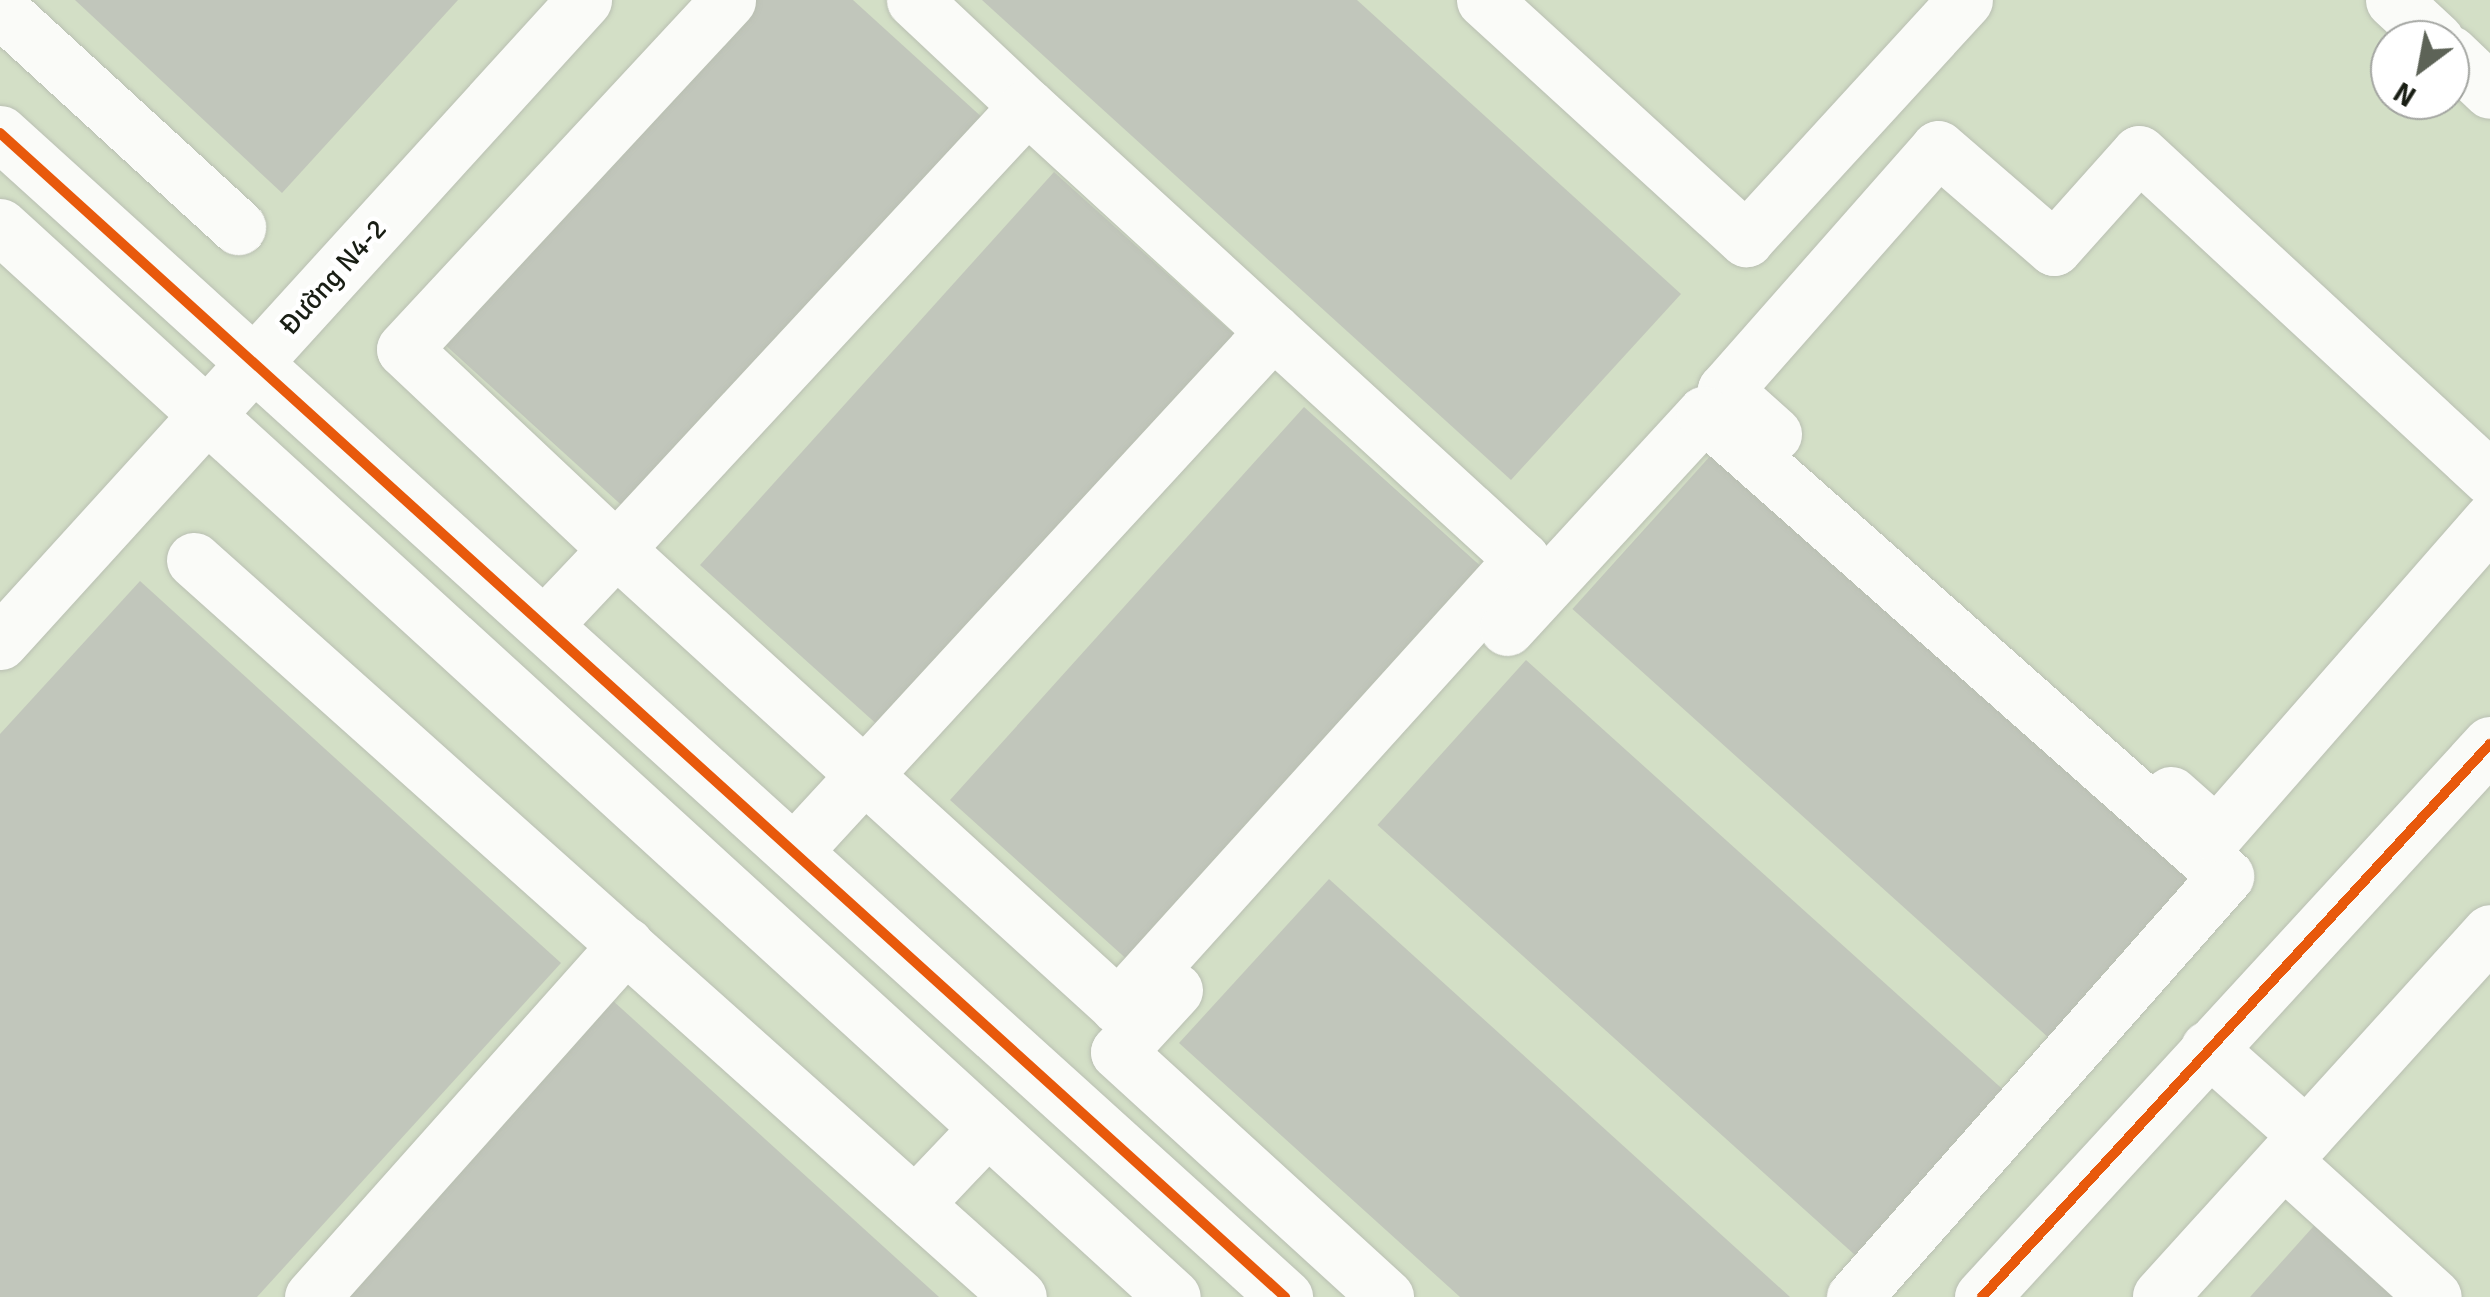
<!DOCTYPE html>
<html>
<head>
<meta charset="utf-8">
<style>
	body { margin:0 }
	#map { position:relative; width:2490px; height:1297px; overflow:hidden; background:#dbe2d3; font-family:Signika,sans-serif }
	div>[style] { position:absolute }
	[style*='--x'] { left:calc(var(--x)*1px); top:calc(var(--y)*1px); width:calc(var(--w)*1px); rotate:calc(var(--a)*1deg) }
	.built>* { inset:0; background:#d3dfc6 }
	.building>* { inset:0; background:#c1c6bb; transform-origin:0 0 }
	.roads { filter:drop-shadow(0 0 2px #b9bfb2) drop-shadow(0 0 2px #b9bfb2) }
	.minor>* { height:55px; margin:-27.5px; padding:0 27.5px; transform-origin:27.5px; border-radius:27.5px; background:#fafbf8 }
	.major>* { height:55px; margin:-27.5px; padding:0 27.5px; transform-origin:27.5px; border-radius:27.5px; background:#fafbf8 }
	.cycleway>* { height:10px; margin:-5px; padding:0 5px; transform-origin:5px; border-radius:5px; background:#e8590c }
	span { translate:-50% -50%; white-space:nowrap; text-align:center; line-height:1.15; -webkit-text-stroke:9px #fff; paint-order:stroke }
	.street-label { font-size:28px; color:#191e14 }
	.north { position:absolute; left:2370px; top:20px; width:100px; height:100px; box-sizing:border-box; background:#fff; border:2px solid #a3a5a1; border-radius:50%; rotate:212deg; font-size:28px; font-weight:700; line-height:40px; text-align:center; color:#191e14 }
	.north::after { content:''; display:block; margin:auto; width:35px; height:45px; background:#5d6357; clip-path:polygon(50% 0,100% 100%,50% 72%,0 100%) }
</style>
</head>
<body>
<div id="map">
	<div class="built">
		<i style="clip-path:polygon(evenodd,0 0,2490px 0,2490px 1297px,0 1297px,0 0,2390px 40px,2450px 40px,2450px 100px,2390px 100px,2390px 40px)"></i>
	</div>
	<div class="building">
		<i style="clip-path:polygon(75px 0,458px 0,282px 193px)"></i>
		<i style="clip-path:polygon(754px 0,853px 0,985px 120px,628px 511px,442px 342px)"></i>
		<i style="clip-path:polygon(982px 0,1357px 0,1681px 294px,1511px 480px)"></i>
		<i style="left:1054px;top:172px;width:251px;height:529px;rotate:42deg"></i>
		<i style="left:1304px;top:407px;width:251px;height:529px;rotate:42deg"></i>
		<i style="left:1721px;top:444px;width:650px;height:222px;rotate:42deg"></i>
		<i style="clip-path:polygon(140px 581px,561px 963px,257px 1297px,0 1297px,0 734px)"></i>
		<i style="left:1526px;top:660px;width:650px;height:222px;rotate:42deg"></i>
		<i style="clip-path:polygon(1329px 879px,1790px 1297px,1460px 1297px,1179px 1043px)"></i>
		<i style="clip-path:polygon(611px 999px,939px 1297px,339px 1297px)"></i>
		<i style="clip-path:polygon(2329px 1209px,2427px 1297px,2250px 1297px)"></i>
	</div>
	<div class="roads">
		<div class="minor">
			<i style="--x:914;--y:0;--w:155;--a:43.2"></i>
			<i style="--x:1484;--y:0;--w:355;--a:42.4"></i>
			<i style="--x:1746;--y:239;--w:324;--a:-47.5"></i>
			<i style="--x:2393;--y:0;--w:59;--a:42.9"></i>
			<i style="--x:0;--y:9;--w:323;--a:42.5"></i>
			<i style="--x:2450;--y:53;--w:55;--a:43.5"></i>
			<i style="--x:0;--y:133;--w:1734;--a:42.17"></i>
			<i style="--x:0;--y:226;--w:1588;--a:42.4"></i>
			<i style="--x:1774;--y:434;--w:66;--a:-138.1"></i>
			<i style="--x:1725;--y:390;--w:322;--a:-48.6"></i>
			<i style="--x:1938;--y:148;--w:153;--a:40.8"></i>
			<i style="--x:2054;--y:248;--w:127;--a:-48.2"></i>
			<i style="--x:2139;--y:153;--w:478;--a:42.8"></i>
			<i style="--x:194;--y:560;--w:1106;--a:41.78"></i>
			<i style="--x:545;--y:624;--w:103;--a:-46.6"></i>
			<i style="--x:616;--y:549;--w:604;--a:-47.15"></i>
			<i style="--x:1027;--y:106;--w:671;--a:42.46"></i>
			<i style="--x:1522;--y:559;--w:603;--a:132.11"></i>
			<i style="--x:1118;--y:1006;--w:679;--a:-137.69"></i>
			<i style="--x:616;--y:549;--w:291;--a:-136.7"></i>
			<i style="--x:404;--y:349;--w:476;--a:-47.1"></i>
			<i style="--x:1507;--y:628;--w:291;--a:-47.4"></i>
			<i style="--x:1704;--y:414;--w:697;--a:41.51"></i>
			<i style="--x:2226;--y:876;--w:562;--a:131.46"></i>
			<i style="--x:2171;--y:794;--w:60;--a:41.6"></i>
			<i style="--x:2216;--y:834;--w:416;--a:-48.8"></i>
			<i style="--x:794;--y:851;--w:707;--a:-47.35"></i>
			<i style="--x:1175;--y:990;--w:84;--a:132.6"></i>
			<i style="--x:1118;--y:1052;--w:363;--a:42.4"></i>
			<i style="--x:2208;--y:1048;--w:131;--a:41.6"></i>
			<i style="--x:2284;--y:1161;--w:202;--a:42.2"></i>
			<i style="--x:915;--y:1204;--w:105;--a:-46.5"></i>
			<i style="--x:2160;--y:1296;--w:491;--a:-47.8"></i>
			<i style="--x:312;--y:1297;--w:472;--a:-48.3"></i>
			<i style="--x:1982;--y:1297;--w:751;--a:-47.43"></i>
		</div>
		<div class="major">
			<i style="--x:0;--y:642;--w:868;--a:-47.71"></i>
		</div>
	</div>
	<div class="cycleway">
		<i style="--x:0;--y:133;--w:1734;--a:42.17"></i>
		<i style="--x:1982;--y:1297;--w:751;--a:-47.43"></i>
	</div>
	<div class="street-label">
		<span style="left:333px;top:277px;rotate:-48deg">Đường N4-2</span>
	</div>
	<div class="north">N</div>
</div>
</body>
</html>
